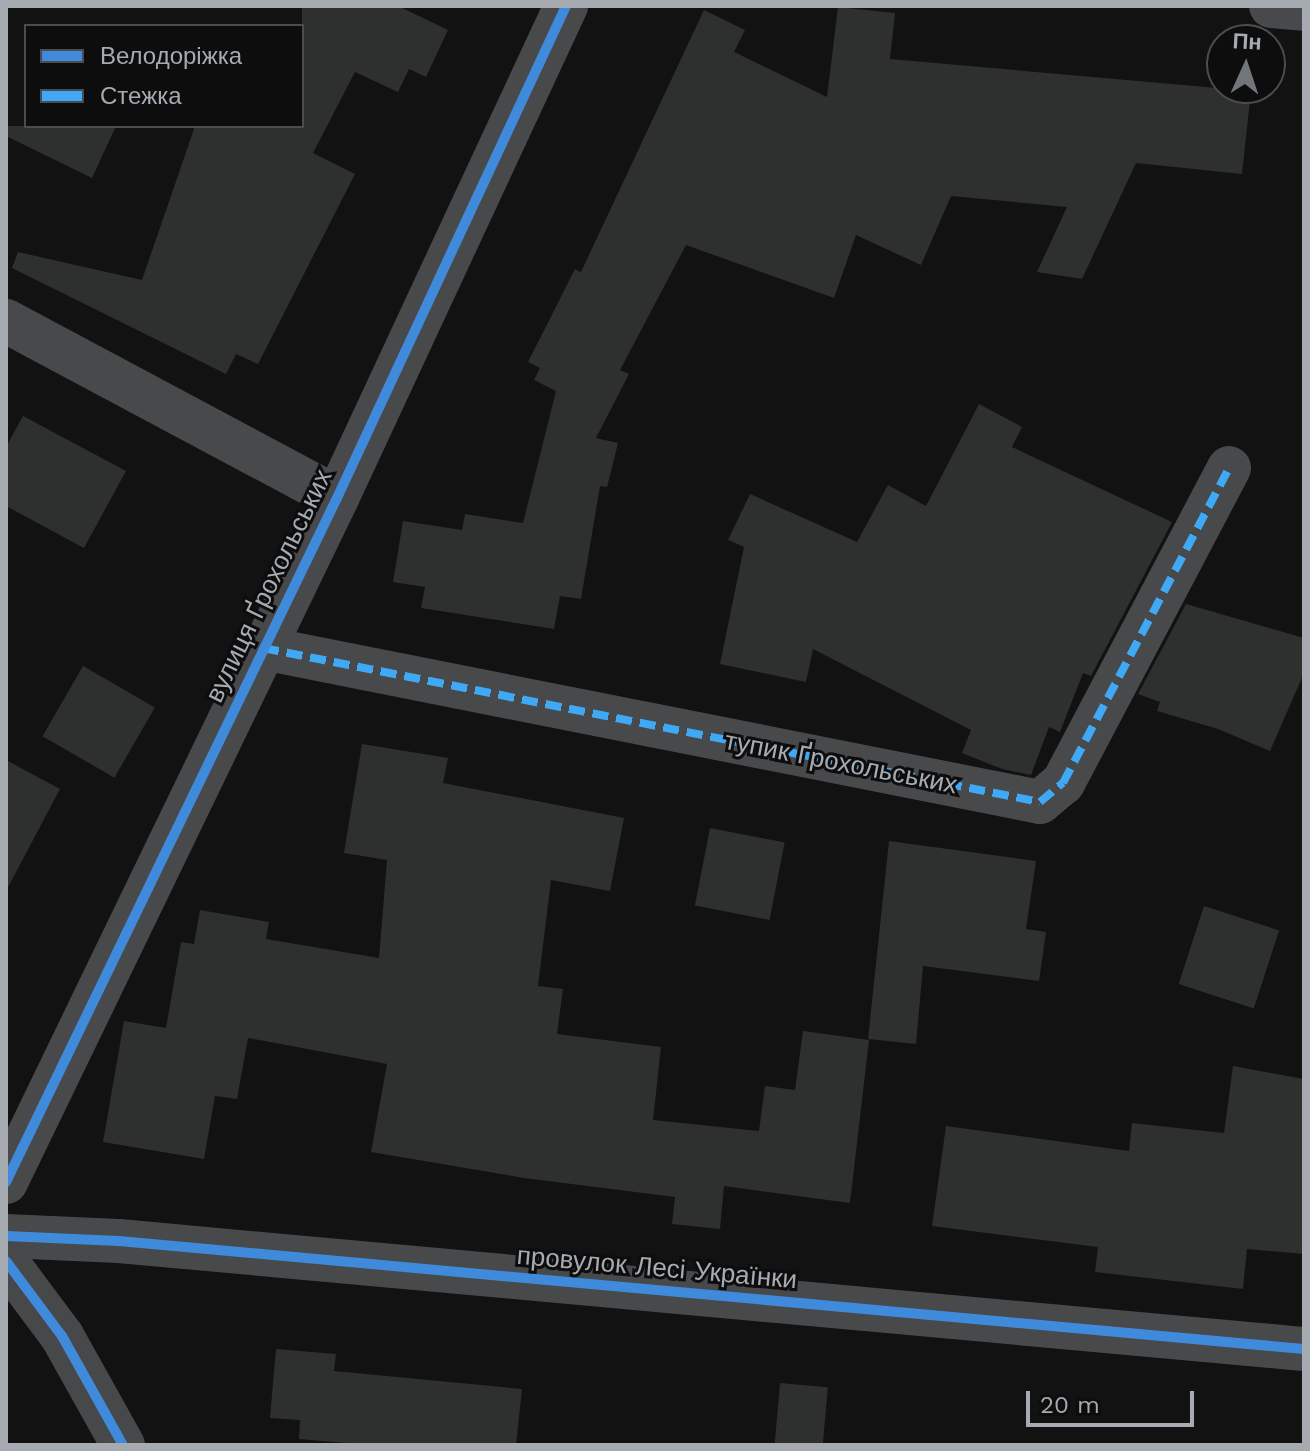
<!DOCTYPE html>
<html>
<head>
<meta charset="utf-8">
<style>
	body { margin:0 }
	#map { position:relative; width:1310px; height:1451px; overflow:hidden; background:#121212; font-family:"Work Sans",sans-serif }
	div>[style] { position:absolute }
	[style*='--x'] { left:calc(var(--x)*1px); top:calc(var(--y)*1px); width:calc(var(--w)*1px); rotate:calc(var(--a)*1deg) }
	.building>* { inset:0; background:#2e2f2f; transform-origin:0 0 }
	.street>* { height:44px; margin:-22px; padding:0 22px; transform-origin:22px; border-radius:22px; background:#48494b }
	.secondary>* { height:44px; margin:-22px; padding:0 22px; transform-origin:22px; border-radius:22px; background:#474849 }
	.quiet>* { height:8px; margin-top:-4px; transform-origin:0; background:repeating-linear-gradient(90deg,#3fa9f5 0 16px,transparent 0 24px) }
	.cycleway>* { height:10px; margin:-5px; padding:0 5px; transform-origin:5px; border-radius:5px; background:#408adc }
	span { translate:-50% -50%; white-space:nowrap; text-align:center; line-height:1.15; -webkit-text-stroke:6px #0d0d0e; paint-order:stroke }
	.street-label { font-size:26px; color:#a5abb1 }
	.frame { position:absolute; inset:0; border:8px solid #a5abb1; pointer-events:none }
	.legend { position:absolute; left:24px; top:24px; width:280px; height:104px; box-sizing:border-box; background:#0d0d0e; border:2px solid #4a4c4f; margin:0; padding:10px 14px; list-style:none; font-size:24px; color:#a5abb1 }
	.legend li { display:flex; align-items:center; gap:16px; height:40px }
	.legend b { width:40px; border:2px solid #4a4c4f }
	.north { position:absolute; left:1206px; top:24px; width:80px; height:80px; box-sizing:border-box; background:#0d0d0e; border:2px solid #4a4c4f; border-radius:50%; rotate:3deg; font-size:22px; font-weight:700; line-height:32px; text-align:center; color:#a5abb1 }
	.north::after { content:''; display:block; margin:auto; width:28px; height:36px; background:#727579; clip-path:polygon(50% 0,100% 100%,50% 72%,0 100%) }
	.scale { position:absolute; left:1026px; top:1391px; width:168px; height:36px; box-sizing:border-box; border:4px solid #a5abb1; border-top:0; padding-left:10px; font-size:24px; line-height:28px; white-space:nowrap; color:#a5abb1; -webkit-text-stroke:6px #0d0d0e; paint-order:stroke }
</style>
</head>
<body>
<div id="map">
	<div class="building">
		<i style="clip-path:polygon(302px 6px,398px 6px,448px 30px,426px 77px,409px 69px,398px 92px,355px 72px,313px 153px,355px 174px,258px 364px,236px 354px,226px 374px,12px 268px,18px 252px,142px 280px,195px 126px,302px 126px)"></i>
		<i style="clip-path:polygon(838px 7px,895px 13px,890px 59px,1251px 91px,1242px 174px,1136px 163px,1082px 279px,1037px 272px,1067px 207px,951px 196px,921px 265px,856px 235px,834px 298px,686px 245px,620px 370px,629px 374px,596px 438px,618px 443px,607px 487px,600px 486px,581px 599px,560px 596px,554px 629px,421px 608px,425px 587px,393px 582px,403px 521px,462px 530px,465px 514px,523px 523px,556px 391px,534px 380px,540px 368px,528px 362px,575px 269px,581px 272px,704px 10px,745px 30px,734px 52px,827px 97px)"></i>
		<i style="clip-path:polygon(6px 126px,116px 126px,92px 178px,6px 136px)"></i>
		<i style="clip-path:polygon(979px 404px,1022px 427px,1012px 447px,1172px 522px,1091px 676px,1083px 673px,1060px 732px,1049px 727px,1031px 775px,1002px 769px,962px 753px,971px 730px,813px 649px,806px 682px,720px 664px,744px 547px,728px 540px,750px 494px,857px 542px,888px 485px,926px 506px)"></i>
		<i style="clip-path:polygon(23px 416px,126px 471px,84px 548px,6px 506px,6px 447px)"></i>
		<i style="clip-path:polygon(1186px 604px,1304px 638px,1304px 673px,1270px 751px,1218px 729px,1157px 711px,1160px 702px,1138px 694px)"></i>
		<i style="left:83px;top:666px;width:83px;height:81px;rotate:30deg"></i>
		<i style="clip-path:polygon(362px 744px,448px 758px,443px 783px,624px 818px,610px 891px,551px 880px,538px 986px,563px 989px,557px 1034px,661px 1047px,653px 1120px,759px 1131px,765px 1086px,795px 1090px,803px 1031px,869px 1040px,850px 1203px,724px 1186px,720px 1229px,672px 1224px,675px 1197px,524px 1178px,371px 1152px,387px 1064px,248px 1038px,237px 1099px,215px 1096px,204px 1159px,103px 1142px,124px 1021px,166px 1028px,181px 942px,194px 944px,200px 910px,269px 922px,266px 939px,379px 958px,387px 860px,344px 853px)"></i>
		<i style="clip-path:polygon(6px 760px,60px 789px,6px 891px)"></i>
		<i style="left:710px;top:828px;width:76px;height:79px;rotate:11deg"></i>
		<i style="clip-path:polygon(889px 841px,1036px 861px,1026px 929px,1046px 932px,1039px 981px,923px 966px,916px 1044px,868px 1039px)"></i>
		<i style="left:1204px;top:906px;width:79px;height:82px;rotate:18deg"></i>
		<i style="clip-path:polygon(1233px 1066px,1304px 1079px,1304px 1254px,1247px 1249px,1243px 1289px,1095px 1272px,1098px 1247px,932px 1226px,946px 1126px,1129px 1151px,1132px 1123px,1224px 1133px)"></i>
		<i style="clip-path:polygon(276px 1349px,336px 1354px,334px 1371px,522px 1389px,516px 1445px,371px 1445px,299px 1439px,300px 1420px,270px 1418px)"></i>
		<i style="left:780px;top:1383px;width:48px;height:62px;rotate:5deg"></i>
	</div>
	<div class="street">
		<i style="--x:1271;--y:6;--w:33;--a:5"></i>
		<i style="--x:6;--y:321;--w:375;--a:28.1"></i>
		<i style="--x:263;--y:648;--w:792;--a:11.21"></i>
		<i style="--x:1040;--y:802;--w:30;--a:-40"></i>
		<i style="--x:1063;--y:783;--w:356;--a:-62.2"></i>
		<i style="--x:6;--y:1182;--w:760;--a:-64.18"></i>
		<i style="--x:337;--y:498;--w:543;--a:-65.04"></i>
		<i style="--x:6;--y:1236;--w:113;--a:2.5"></i>
		<i style="--x:119;--y:1241;--w:1190;--a:5.21"></i>
	</div>
	<div class="secondary">
		<i style="--x:6;--y:1261;--w:94;--a:53.3"></i>
		<i style="--x:62;--y:1336;--w:125;--a:60.8"></i>
	</div>
	<div class="quiet">
		<i style="--x:263;--y:648;--w:792;--a:11.21"></i>
		<i style="--x:1040;--y:802;--w:30;--a:-40"></i>
		<i style="--x:1063;--y:783;--w:356;--a:-62.2"></i>
	</div>
	<div class="cycleway">
		<i style="--x:6;--y:1182;--w:760;--a:-64.18"></i>
		<i style="--x:337;--y:498;--w:543;--a:-65.04"></i>
		<i style="--x:6;--y:1236;--w:113;--a:2.5"></i>
		<i style="--x:119;--y:1241;--w:1190;--a:5.21"></i>
		<i style="--x:6;--y:1261;--w:94;--a:53.3"></i>
		<i style="--x:62;--y:1336;--w:125;--a:60.8"></i>
	</div>
	<div class="street-label">
		<span style="left:269px;top:586px;rotate:-64deg">вулиця Ґрохольських</span>
		<span style="left:841px;top:763px;rotate:11deg">тупик Ґрохольських</span>
		<span style="left:657px;top:1268px;rotate:5deg">провулок Лесі Українки</span>
	</div>
	<div class="frame"></div>
	<ul class="legend">
	<li><b style="height:10px;background:#408adc"></b>Велодоріжка</li>
	<li><b style="height:10px;background:#3fa9f5"></b>Стежка</li>
	</ul>
	<div class="north">Пн</div>
	<div class="scale">20 m</div>
</div>
</body>
</html>
